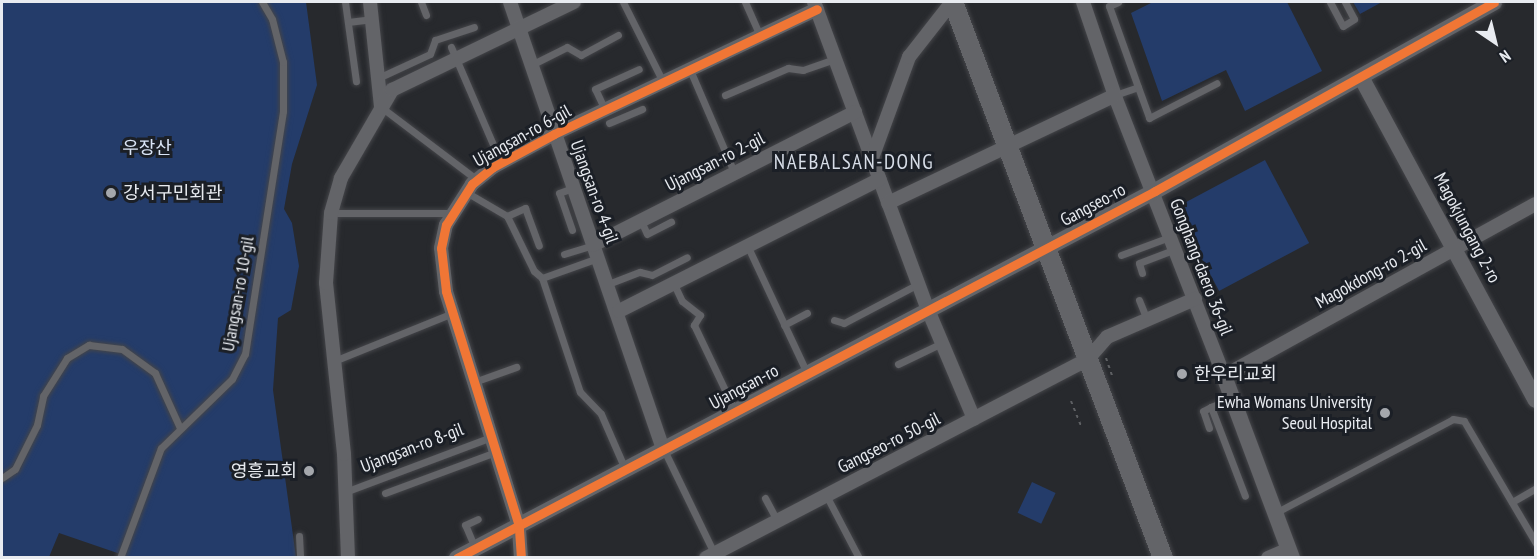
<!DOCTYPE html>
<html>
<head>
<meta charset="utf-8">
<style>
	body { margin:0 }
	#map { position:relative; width:1537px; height:559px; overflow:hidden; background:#27292d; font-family:"PT Sans Narrow","Noto Sans KR",sans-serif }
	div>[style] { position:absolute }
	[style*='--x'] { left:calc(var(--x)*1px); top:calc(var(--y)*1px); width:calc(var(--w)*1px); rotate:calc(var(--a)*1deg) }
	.green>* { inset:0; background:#243c6a; transform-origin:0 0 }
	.path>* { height:2px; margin-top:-1px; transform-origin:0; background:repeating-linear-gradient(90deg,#5e6063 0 3px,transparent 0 7.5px) }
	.roads { filter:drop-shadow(0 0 2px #444549) drop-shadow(0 0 2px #444549) }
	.service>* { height:7px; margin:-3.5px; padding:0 3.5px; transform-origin:3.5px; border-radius:3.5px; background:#636468 }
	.minor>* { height:14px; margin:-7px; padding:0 7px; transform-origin:7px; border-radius:7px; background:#636468 }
	.tertiary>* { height:16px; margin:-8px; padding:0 8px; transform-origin:8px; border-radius:8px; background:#636468 }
	.secondary>* { height:20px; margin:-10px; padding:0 10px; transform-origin:10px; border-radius:10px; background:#636468 }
	.cycleway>* { height:9px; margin:-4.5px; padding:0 4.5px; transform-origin:4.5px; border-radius:4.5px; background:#f07635 }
	.dots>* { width:16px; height:16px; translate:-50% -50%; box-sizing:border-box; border:3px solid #1b1f26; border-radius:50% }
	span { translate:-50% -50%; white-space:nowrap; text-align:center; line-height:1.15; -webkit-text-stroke:6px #1b1f26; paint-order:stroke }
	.street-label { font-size:18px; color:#e8ebf0 }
	.park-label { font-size:18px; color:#dae5f7 }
	.poi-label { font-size:18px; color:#e8ebf0 }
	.left { translate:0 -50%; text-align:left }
	.right { translate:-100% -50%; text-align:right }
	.quarter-label { font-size:21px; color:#d7dde7; letter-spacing:1.5px }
	.frame { position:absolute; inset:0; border:3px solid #e8ebf0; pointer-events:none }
	.north { position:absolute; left:1465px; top:12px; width:60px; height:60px; -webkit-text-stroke:4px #1b1f26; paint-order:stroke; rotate:145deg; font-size:16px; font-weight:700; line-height:24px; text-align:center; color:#e8ebf0 }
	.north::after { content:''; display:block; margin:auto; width:21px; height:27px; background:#e8ebf0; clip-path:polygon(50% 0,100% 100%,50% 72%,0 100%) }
</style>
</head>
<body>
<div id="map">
	<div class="green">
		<i style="clip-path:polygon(2px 2px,306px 2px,317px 85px,292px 164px,284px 209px,292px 223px,299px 266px,291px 310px,278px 318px,273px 390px,296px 557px,129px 557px,59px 533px,49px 557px,2px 557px)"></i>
		<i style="clip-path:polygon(1153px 2px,1287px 2px,1322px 71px,1245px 111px,1226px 70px,1162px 101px,1131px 13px)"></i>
		<i style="clip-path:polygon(1353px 2px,1382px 2px,1360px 14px)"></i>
		<i style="left:1265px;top:160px;width:94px;height:102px;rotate:62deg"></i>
		<i style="left:1032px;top:482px;width:26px;height:34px;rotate:25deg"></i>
	</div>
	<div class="path">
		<i style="--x:1106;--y:358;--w:21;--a:71"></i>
		<i style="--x:1071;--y:401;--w:27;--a:68"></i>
	</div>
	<div class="roads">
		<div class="service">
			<i style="--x:345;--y:2;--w:80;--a:82.1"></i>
			<i style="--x:421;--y:2;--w:14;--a:69"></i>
			<i style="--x:623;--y:2;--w:89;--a:63.4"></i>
			<i style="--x:745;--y:2;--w:37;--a:66"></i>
			<i style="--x:1330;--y:2;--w:27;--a:62"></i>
			<i style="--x:1343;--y:26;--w:13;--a:-32"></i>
			<i style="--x:1354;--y:19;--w:19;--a:-118"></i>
			<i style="--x:348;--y:22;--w:23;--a:-7"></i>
			<i style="--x:451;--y:47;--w:126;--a:66.7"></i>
			<i style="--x:531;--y:65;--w:40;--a:-26.6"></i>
			<i style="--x:567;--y:47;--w:16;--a:30"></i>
			<i style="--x:581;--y:55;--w:42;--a:-28.4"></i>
			<i style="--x:690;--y:70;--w:111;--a:66.7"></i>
			<i style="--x:378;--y:78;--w:57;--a:-24.8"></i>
			<i style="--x:430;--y:54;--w:15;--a:-70"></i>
			<i style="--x:435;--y:40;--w:41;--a:-18.4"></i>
			<i style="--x:1138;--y:87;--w:33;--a:70"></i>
			<i style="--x:1149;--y:118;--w:76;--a:-27.2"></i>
			<i style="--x:725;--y:95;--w:69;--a:-23.2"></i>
			<i style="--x:788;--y:68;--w:15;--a:8"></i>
			<i style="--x:803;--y:70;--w:34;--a:-19"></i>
			<i style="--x:1115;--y:95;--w:24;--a:-19"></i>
			<i style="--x:1138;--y:87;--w:86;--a:-109.7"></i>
			<i style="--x:1109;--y:6;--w:10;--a:-24"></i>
			<i style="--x:381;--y:107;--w:121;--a:37.2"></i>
			<i style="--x:605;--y:110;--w:23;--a:-115"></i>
			<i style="--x:595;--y:89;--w:48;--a:-24.4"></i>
			<i style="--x:609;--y:123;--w:36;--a:-23"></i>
			<i style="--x:466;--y:192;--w:48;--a:30.3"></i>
			<i style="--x:507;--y:216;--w:61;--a:63.9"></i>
			<i style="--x:534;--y:271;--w:11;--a:41"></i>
			<i style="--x:331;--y:213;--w:122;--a:0"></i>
			<i style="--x:507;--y:216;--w:20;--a:-24"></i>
			<i style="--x:525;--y:208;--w:40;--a:69.8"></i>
			<i style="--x:641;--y:221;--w:14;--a:65"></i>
			<i style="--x:647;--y:234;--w:27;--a:-27"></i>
			<i style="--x:572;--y:230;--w:39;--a:-109"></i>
			<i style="--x:559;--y:193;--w:15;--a:-20"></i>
			<i style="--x:747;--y:245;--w:141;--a:64.9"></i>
			<i style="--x:564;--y:254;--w:30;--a:-17"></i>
			<i style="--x:1121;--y:255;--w:54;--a:-20.4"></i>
			<i style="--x:1142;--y:273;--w:10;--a:-107"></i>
			<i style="--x:1139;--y:263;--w:40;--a:-21"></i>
			<i style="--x:542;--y:278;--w:120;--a:71.6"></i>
			<i style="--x:580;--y:392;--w:30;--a:46"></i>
			<i style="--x:601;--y:414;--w:60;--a:66.4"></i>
			<i style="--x:542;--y:278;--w:59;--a:-19.7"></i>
			<i style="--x:673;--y:282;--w:21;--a:65"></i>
			<i style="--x:682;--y:301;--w:23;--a:38"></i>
			<i style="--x:700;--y:315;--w:12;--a:121"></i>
			<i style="--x:694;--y:325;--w:95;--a:64.5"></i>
			<i style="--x:608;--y:284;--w:34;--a:-21"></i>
			<i style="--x:640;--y:272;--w:12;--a:14"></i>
			<i style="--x:652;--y:275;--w:39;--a:-27"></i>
			<i style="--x:1139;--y:300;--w:22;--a:68"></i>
			<i style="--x:834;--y:320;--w:10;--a:17"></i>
			<i style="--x:844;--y:323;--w:84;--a:-27.8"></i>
			<i style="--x:784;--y:325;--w:26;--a:-28"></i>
			<i style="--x:334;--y:361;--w:128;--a:-22"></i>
			<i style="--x:898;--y:364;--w:49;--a:-25.5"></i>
			<i style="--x:474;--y:382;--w:45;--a:-19.7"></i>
			<i style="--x:1233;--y:398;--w:24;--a:158"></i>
			<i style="--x:1211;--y:407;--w:95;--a:69.1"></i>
			<i style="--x:1209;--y:428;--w:18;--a:-109"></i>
			<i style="--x:1203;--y:411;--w:9;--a:-27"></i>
			<i style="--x:664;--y:450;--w:114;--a:64.1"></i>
			<i style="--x:2;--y:478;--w:16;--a:-35"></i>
			<i style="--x:15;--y:469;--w:49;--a:-63.4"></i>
			<i style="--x:37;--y:425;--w:30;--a:-78"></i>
			<i style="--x:43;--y:396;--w:45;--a:-57.7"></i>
			<i style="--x:67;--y:358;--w:26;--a:-31"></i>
			<i style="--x:89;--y:345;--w:33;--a:7"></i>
			<i style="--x:122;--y:349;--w:41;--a:36"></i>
			<i style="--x:155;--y:373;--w:60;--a:65.6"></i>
			<i style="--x:345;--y:492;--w:156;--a:-20.6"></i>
			<i style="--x:385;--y:493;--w:118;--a:-20.3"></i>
			<i style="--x:826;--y:495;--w:71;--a:62.4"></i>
			<i style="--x:765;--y:498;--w:26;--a:62"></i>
			<i style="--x:1512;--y:502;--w:28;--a:-30"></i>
			<i style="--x:1275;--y:513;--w:201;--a:-27.8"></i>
			<i style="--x:1453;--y:419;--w:11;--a:10"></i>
			<i style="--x:1464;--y:421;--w:142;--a:59.5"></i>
			<i style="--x:299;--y:536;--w:22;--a:87"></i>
			<i style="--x:475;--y:548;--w:25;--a:-113"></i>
			<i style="--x:465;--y:525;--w:14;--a:-25"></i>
			<i style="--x:120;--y:558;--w:117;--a:-69.6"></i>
			<i style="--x:161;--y:448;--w:99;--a:-44.2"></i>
			<i style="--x:232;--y:379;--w:28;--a:-63"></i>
			<i style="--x:245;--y:354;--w:246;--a:-81.1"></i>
			<i style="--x:283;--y:111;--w:49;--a:-90"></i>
			<i style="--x:283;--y:62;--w:44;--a:-104.3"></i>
			<i style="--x:272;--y:19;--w:20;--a:-120"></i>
		</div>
		<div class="minor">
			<i style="--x:370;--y:2;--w:106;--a:84"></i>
			<i style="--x:510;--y:2;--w:472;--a:71.1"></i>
			<i style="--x:814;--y:2;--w:328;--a:69.7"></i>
			<i style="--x:928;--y:310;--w:118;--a:67.1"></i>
			<i style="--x:1083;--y:2;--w:102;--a:71.2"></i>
			<i style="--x:1116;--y:99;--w:297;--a:68.7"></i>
			<i style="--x:1224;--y:376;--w:356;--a:-28.9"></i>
			<i style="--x:872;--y:158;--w:108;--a:-69.9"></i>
			<i style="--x:909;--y:57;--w:70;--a:-52"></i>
			<i style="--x:888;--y:203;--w:251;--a:-25.4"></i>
			<i style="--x:593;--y:245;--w:294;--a:-26.9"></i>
			<i style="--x:619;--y:311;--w:292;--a:-26.8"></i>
			<i style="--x:348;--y:558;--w:104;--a:-92.2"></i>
			<i style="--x:344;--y:454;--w:172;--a:-96"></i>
			<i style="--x:326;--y:283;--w:70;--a:-85.9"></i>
			<i style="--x:331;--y:213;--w:36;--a:-74"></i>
			<i style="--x:341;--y:178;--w:102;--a:-59.9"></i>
			<i style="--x:392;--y:90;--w:202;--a:-25.8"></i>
			<i style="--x:521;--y:558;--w:32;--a:-94"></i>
			<i style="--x:519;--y:526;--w:246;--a:-107.3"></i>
			<i style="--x:446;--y:291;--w:43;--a:-96.6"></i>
			<i style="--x:441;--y:248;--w:24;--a:-78"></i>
			<i style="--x:446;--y:225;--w:49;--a:-57.6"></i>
			<i style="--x:472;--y:184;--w:27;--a:-39"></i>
			<i style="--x:493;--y:167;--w:69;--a:-28.4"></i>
			<i style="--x:554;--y:134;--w:291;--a:-25.4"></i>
			<i style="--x:706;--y:558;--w:431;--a:-27.5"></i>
			<i style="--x:1088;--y:359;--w:29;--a:-49"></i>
			<i style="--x:1107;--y:337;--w:96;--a:-23.4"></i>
			<i style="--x:1268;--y:558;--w:23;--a:-23"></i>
		</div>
		<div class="tertiary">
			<i style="--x:1361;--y:77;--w:367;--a:61.6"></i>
			<i style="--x:1224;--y:376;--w:194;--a:69.5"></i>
			<i style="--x:457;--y:558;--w:789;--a:-27.73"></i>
			<i style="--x:1155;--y:191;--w:388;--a:-29.1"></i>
		</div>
		<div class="secondary">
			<i style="--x:953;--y:2;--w:594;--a:69.31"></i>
		</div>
	</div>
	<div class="cycleway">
		<i style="--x:457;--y:558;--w:789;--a:-27.73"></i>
		<i style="--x:1155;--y:191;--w:388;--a:-29.1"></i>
		<i style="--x:521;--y:558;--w:32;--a:-94"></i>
		<i style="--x:519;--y:526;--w:246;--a:-107.3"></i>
		<i style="--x:446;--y:291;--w:43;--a:-96.6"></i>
		<i style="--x:441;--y:248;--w:24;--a:-78"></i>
		<i style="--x:446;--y:225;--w:49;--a:-57.6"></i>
		<i style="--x:472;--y:184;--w:27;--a:-39"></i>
		<i style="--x:493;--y:167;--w:69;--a:-28.4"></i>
		<i style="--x:554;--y:134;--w:291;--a:-25.4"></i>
	</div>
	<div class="dots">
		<i style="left:111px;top:193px;background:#a4a7ac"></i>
		<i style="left:1182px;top:374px;background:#a4a7ac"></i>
		<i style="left:1385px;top:413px;background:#a4a7ac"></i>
		<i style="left:309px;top:471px;background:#a4a7ac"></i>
	</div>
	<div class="street-label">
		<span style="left:522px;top:136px;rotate:-29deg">Ujangsan-ro 6-gil</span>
		<span style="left:715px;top:162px;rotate:-27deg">Ujangsan-ro 2-gil</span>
		<span style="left:594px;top:192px;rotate:70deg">Ujangsan-ro 4-gil</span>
		<span style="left:1093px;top:205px;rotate:-28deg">Gangseo-ro</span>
		<span style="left:1467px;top:228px;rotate:62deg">Magokjungang 2-ro</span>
		<span style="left:1201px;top:267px;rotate:69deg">Gonghang-daero 36-gil</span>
		<span style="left:1371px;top:274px;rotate:-29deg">Magokdong-ro 2-gil</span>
		<span style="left:238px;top:294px;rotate:-80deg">Ujangsan-ro 10-gil</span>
		<span style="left:744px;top:387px;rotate:-28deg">Ujangsan-ro</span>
		<span style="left:889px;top:443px;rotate:-27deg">Gangseo-ro 50-gil</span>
		<span style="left:412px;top:448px;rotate:-21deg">Ujangsan-ro 8-gil</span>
	</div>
	<div class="park-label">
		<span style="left:147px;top:148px">우장산</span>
	</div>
	<div class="poi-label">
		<span class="left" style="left:123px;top:193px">강서구민회관</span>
		<span class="left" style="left:1194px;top:374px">한우리교회</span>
		<span class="right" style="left:1372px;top:413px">Ewha Womans University<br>Seoul Hospital</span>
		<span class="right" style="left:297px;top:471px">영흥교회</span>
	</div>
	<div class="quarter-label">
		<span style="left:854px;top:162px">NAEBALSAN-DONG</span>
	</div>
	<div class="frame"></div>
	<div class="north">N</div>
</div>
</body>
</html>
